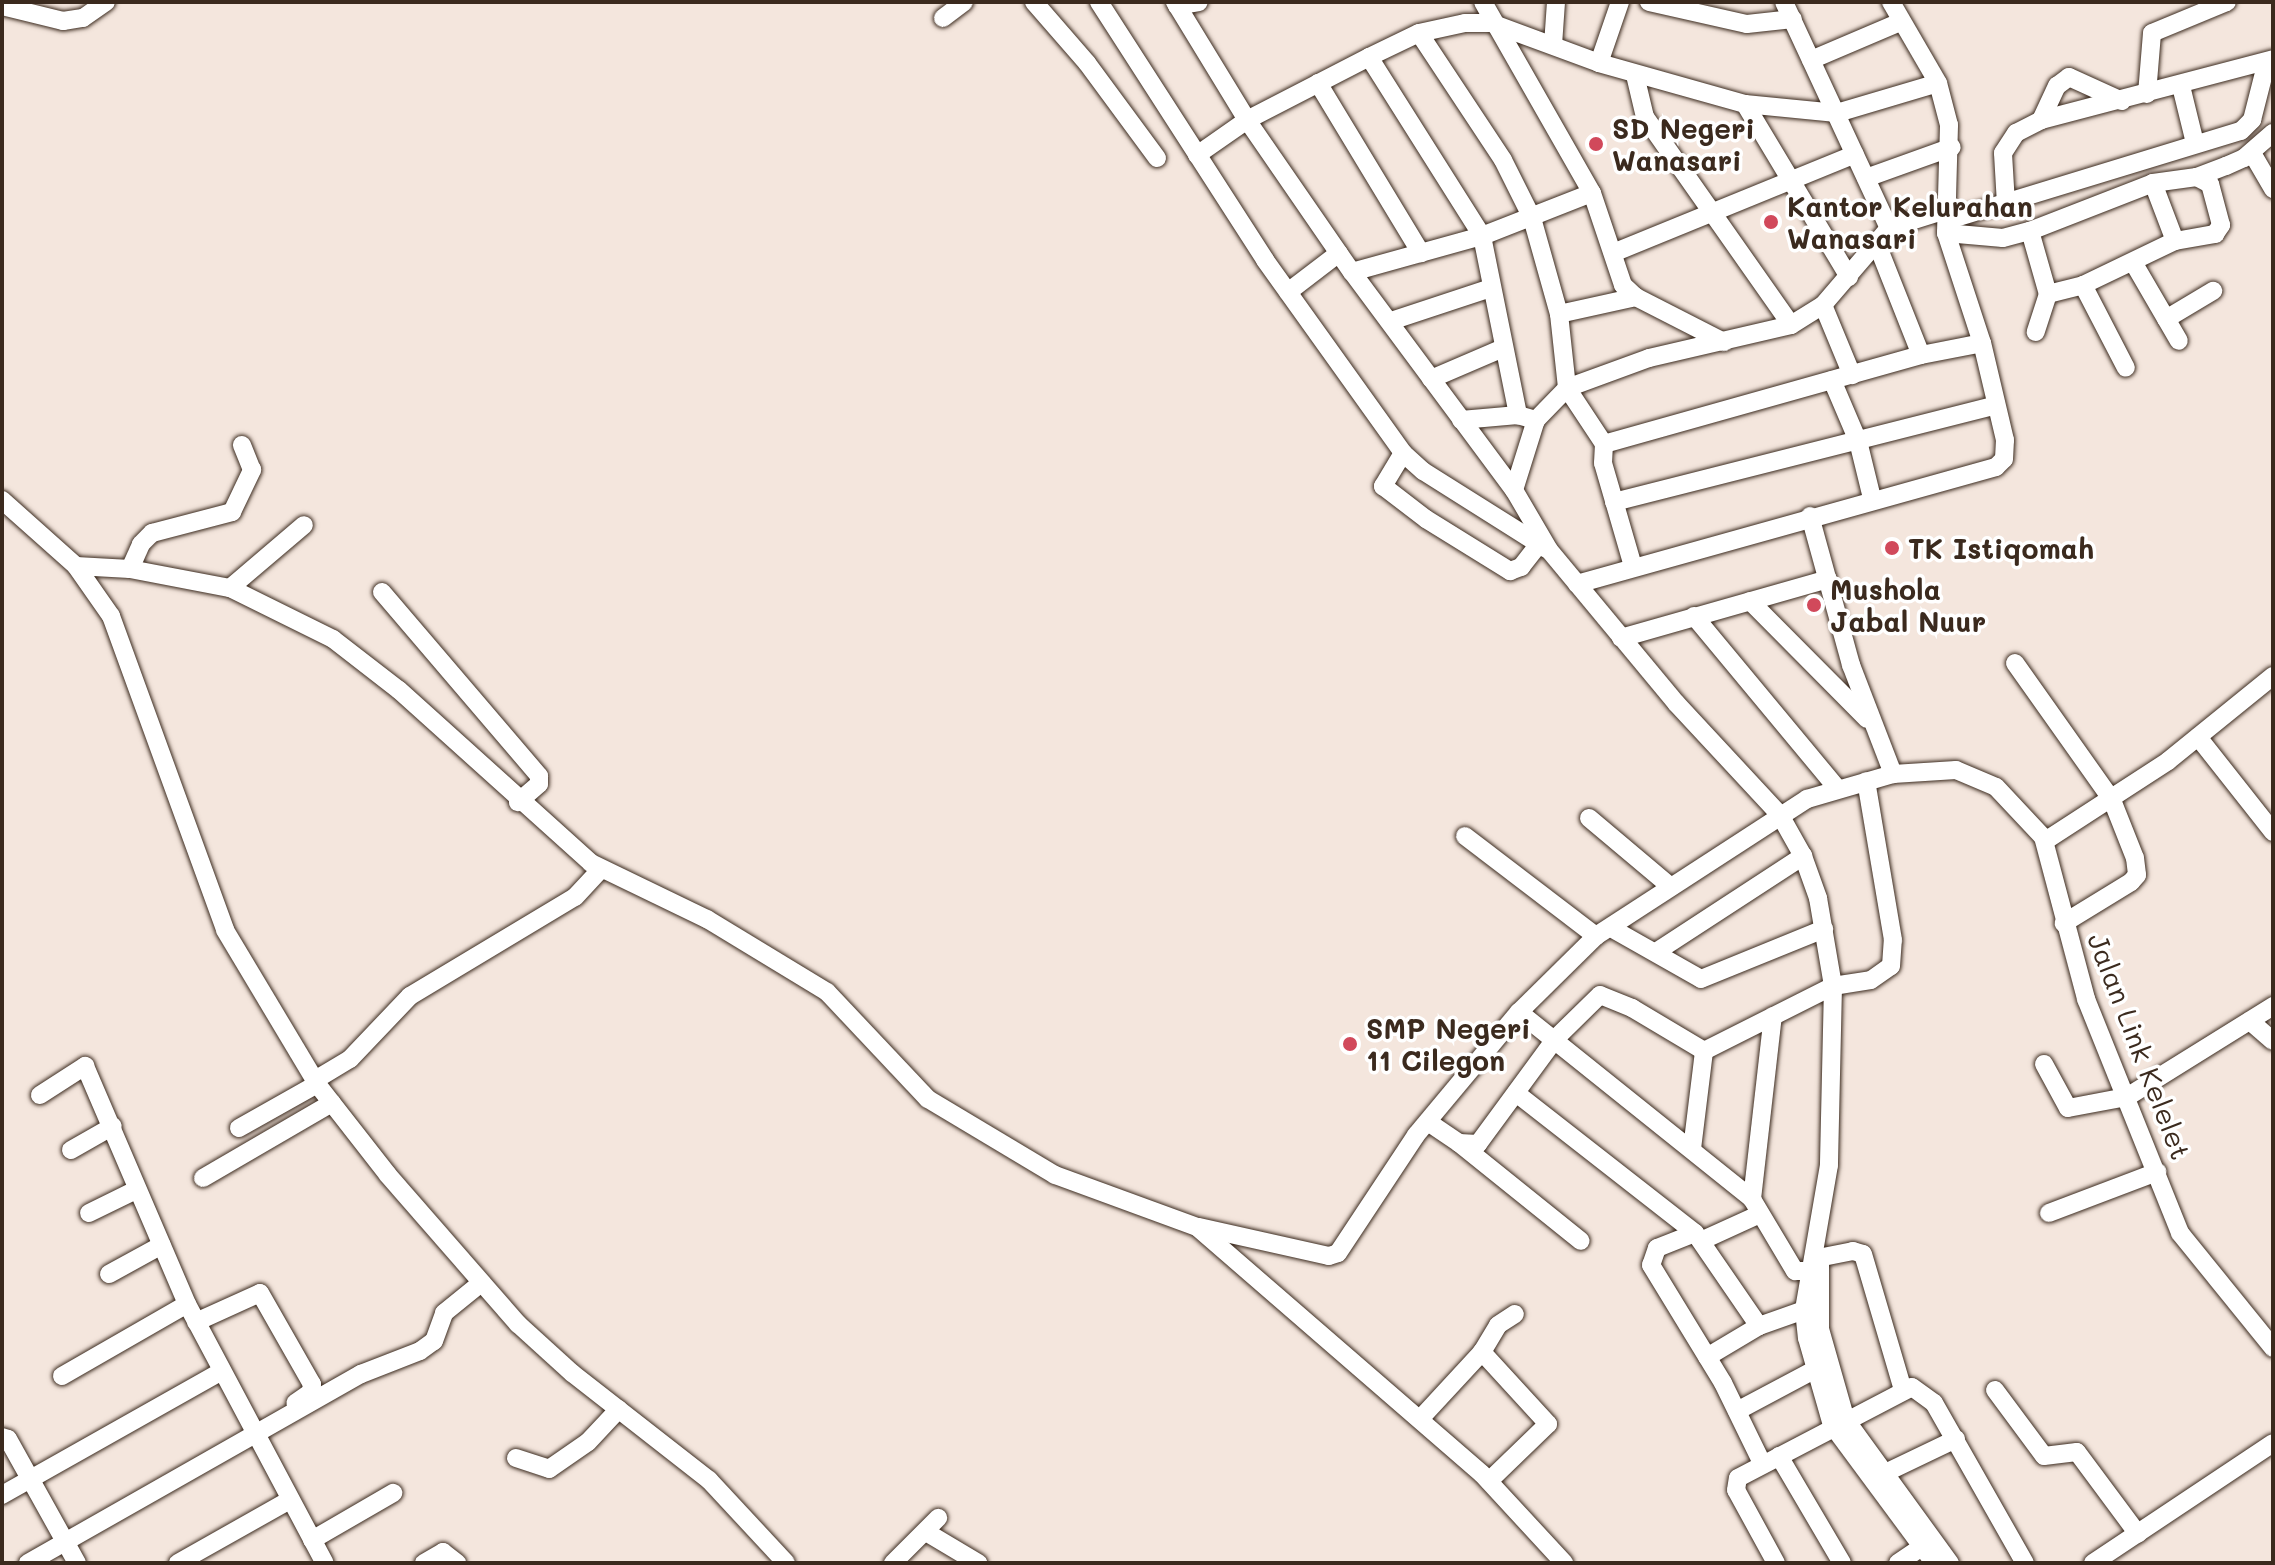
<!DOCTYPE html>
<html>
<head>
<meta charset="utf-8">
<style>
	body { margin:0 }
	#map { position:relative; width:2275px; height:1565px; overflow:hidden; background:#f4e6dd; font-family:Mali,sans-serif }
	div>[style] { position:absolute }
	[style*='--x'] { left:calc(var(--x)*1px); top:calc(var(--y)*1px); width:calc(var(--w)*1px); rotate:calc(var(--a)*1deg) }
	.roads { filter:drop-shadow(0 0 2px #3b2a1e) drop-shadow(0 0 2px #3b2a1e) }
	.street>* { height:18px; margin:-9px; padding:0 9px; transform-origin:9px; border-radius:9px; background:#fff }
	.dots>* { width:22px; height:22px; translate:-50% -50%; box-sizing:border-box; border:4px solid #fff; border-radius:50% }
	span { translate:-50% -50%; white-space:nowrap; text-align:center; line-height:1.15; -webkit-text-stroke:7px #fff; paint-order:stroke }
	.poi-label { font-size:28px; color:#3b2a1e; font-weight:700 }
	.left { translate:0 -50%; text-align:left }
	.street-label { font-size:28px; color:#3b2a1e }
	.frame { position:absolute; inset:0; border:4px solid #3b2a1e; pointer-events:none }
</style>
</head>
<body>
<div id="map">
	<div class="roads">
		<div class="street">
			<i style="--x:1034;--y:2;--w:81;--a:49"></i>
			<i style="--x:1087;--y:63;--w:118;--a:53.6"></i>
			<i style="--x:1099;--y:2;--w:307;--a:57.2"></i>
			<i style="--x:1265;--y:260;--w:237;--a:54.4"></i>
			<i style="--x:1403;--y:453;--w:27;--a:42"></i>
			<i style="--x:1423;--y:471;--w:146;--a:32.2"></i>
			<i style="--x:1175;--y:2;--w:138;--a:58.6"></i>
			<i style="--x:1247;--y:120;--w:185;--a:55.4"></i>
			<i style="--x:1352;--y:272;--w:272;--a:53.4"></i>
			<i style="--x:1514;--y:490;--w:69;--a:59.7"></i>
			<i style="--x:1549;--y:550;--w:199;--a:50.3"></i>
			<i style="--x:1676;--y:703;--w:153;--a:47.1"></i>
			<i style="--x:1780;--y:815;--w:47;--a:60.7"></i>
			<i style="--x:1803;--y:856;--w:45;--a:70.3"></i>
			<i style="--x:1818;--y:898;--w:89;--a:80.3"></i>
			<i style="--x:1833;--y:986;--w:179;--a:91.3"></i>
			<i style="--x:1829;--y:1165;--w:147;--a:99.8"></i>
			<i style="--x:1804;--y:1310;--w:28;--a:84"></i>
			<i style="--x:1807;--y:1338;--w:91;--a:74"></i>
			<i style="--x:1832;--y:1425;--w:172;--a:53.5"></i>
			<i style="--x:1483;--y:2;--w:220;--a:60.3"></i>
			<i style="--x:1592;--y:193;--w:97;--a:71.4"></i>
			<i style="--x:1623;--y:285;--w:18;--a:43"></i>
			<i style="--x:1636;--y:297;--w:99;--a:27.1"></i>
			<i style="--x:1649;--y:2;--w:100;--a:12.7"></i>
			<i style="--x:1747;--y:24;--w:46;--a:-6.2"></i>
			<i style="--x:1784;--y:2;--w:249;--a:65.1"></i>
			<i style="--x:2;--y:6;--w:63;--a:13.8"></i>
			<i style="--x:63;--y:21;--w:20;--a:-9"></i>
			<i style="--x:83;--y:18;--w:28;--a:-35"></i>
			<i style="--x:1177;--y:6;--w:22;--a:-10"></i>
			<i style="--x:943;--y:18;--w:26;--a:-37"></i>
			<i style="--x:1419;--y:33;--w:152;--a:56.5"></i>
			<i style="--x:1503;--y:160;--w:65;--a:63.4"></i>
			<i style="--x:1532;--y:218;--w:100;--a:74.3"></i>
			<i style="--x:1559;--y:314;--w:74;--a:83.8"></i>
			<i style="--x:1567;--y:388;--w:67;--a:56.5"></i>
			<i style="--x:1604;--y:444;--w:19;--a:93"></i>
			<i style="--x:1603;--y:463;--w:107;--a:73.8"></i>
			<i style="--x:1553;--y:45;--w:43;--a:-86"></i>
			<i style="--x:1369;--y:57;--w:212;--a:57.7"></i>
			<i style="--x:1482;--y:236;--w:183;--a:78.6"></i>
			<i style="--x:1518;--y:415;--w:19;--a:16"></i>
			<i style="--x:1811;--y:60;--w:97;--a:-23.1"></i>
			<i style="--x:1599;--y:63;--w:65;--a:-71"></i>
			<i style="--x:1635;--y:75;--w:43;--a:76.6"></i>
			<i style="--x:1645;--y:117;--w:254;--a:54.9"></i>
			<i style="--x:1318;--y:83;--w:199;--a:58.8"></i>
			<i style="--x:2181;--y:86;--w:59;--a:76.2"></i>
			<i style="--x:2147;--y:94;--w:61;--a:-85.3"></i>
			<i style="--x:2152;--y:33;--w:81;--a:-22.5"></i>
			<i style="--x:1745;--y:104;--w:202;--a:59"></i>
			<i style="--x:2041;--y:120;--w:38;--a:-65"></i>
			<i style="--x:2057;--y:86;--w:15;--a:-37"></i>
			<i style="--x:2069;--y:77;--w:58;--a:24.4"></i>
			<i style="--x:2252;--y:153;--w:42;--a:59.7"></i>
			<i style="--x:1197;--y:155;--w:61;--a:-35"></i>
			<i style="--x:1247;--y:120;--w:137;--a:-27.3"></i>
			<i style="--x:1369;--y:57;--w:55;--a:-25.6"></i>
			<i style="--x:1419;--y:33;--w:47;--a:-12.3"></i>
			<i style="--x:1465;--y:23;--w:26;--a:0"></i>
			<i style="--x:1491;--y:23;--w:115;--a:20.3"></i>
			<i style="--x:1599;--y:63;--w:152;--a:15.7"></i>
			<i style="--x:1745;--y:104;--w:92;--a:5.6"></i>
			<i style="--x:1837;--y:113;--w:105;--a:-16.5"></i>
			<i style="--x:1866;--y:178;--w:91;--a:-19.8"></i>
			<i style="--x:2153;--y:183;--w:62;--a:69.2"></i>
			<i style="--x:2006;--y:204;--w:51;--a:-93.4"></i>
			<i style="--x:2003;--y:153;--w:24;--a:-57"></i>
			<i style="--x:2016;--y:133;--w:28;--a:-27"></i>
			<i style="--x:2041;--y:120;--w:240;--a:-14.7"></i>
			<i style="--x:1949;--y:220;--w:305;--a:-17"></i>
			<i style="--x:2241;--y:131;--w:16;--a:-45"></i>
			<i style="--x:2252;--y:120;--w:57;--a:-75.7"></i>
			<i style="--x:2030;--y:231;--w:66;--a:74.1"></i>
			<i style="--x:2048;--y:294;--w:40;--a:108"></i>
			<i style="--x:1946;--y:233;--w:57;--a:5"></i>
			<i style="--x:2003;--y:238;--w:28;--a:-15"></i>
			<i style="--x:2030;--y:231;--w:132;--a:-21.3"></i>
			<i style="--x:2153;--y:183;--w:44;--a:-7.8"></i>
			<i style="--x:2197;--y:177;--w:31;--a:-21"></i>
			<i style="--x:2226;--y:166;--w:20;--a:-24"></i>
			<i style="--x:2244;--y:158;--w:38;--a:-41"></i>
			<i style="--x:1877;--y:244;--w:119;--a:68.4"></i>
			<i style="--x:1613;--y:253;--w:261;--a:-22.2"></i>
			<i style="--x:2133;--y:262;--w:91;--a:59.8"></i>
			<i style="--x:1352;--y:272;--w:135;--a:-15.5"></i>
			<i style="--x:1482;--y:236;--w:118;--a:-21.4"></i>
			<i style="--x:2083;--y:285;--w:93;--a:62.6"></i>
			<i style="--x:1288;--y:292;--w:64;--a:-37.4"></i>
			<i style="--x:2048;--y:294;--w:36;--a:-14"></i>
			<i style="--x:2083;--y:285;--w:102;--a:-25.6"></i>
			<i style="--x:2175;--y:241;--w:41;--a:-9.9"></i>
			<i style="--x:2215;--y:234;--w:11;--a:-56"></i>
			<i style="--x:2221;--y:225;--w:42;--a:-105"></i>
			<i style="--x:2210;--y:184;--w:15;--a:-152"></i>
			<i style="--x:1823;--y:305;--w:76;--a:67.5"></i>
			<i style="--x:1559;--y:314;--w:79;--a:-12.4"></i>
			<i style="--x:2166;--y:319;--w:55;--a:-30.8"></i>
			<i style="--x:1391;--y:321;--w:102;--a:-18.3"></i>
			<i style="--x:1431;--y:379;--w:78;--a:-23.3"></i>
			<i style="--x:1832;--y:380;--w:66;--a:66.9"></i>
			<i style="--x:1858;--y:441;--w:59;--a:76.2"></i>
			<i style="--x:1461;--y:420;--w:57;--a:-5"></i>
			<i style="--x:1604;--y:444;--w:329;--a:-15.7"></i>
			<i style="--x:1921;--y:355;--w:62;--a:-11.1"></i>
			<i style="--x:1403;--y:453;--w:39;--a:121"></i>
			<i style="--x:1383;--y:486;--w:54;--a:37.5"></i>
			<i style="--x:1426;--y:519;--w:99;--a:31.8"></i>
			<i style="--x:1510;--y:571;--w:12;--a:-20"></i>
			<i style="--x:1521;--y:567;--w:29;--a:-52"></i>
			<i style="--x:1514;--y:490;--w:73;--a:-72.6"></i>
			<i style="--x:1536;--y:420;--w:45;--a:-45.9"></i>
			<i style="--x:1567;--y:388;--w:87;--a:-20.1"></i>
			<i style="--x:1649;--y:358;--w:146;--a:-13.1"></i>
			<i style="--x:1791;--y:325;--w:38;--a:-32"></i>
			<i style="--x:1823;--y:305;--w:101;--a:-49.4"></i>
			<i style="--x:1889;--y:228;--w:63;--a:-17.6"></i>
			<i style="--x:2;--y:500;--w:99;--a:41.7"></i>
			<i style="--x:76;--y:566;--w:61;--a:55"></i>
			<i style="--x:111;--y:616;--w:334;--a:70"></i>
			<i style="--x:225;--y:930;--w:179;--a:59.1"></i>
			<i style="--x:317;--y:1084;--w:115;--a:52"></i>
			<i style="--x:388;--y:1175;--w:198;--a:48.9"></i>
			<i style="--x:518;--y:1324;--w:73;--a:42.2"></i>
			<i style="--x:572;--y:1373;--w:174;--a:38"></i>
			<i style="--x:709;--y:1480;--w:113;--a:47.1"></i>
			<i style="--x:1614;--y:502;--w:394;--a:-14.2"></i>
			<i style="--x:1810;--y:516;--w:155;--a:74.6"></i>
			<i style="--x:1851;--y:665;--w:117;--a:68.9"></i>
			<i style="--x:76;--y:566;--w:54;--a:3.2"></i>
			<i style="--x:130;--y:569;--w:102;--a:10.8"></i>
			<i style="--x:230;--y:588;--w:115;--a:26.3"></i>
			<i style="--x:333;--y:639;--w:83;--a:37.7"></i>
			<i style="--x:399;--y:690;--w:258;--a:42"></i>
			<i style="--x:591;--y:863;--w:129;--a:25.8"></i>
			<i style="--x:707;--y:919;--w:140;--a:31.3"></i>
			<i style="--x:827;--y:992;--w:147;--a:46.7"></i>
			<i style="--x:928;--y:1099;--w:148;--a:30.9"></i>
			<i style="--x:1055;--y:1175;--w:151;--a:20.1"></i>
			<i style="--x:1197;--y:1227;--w:377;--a:40.9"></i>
			<i style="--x:1482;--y:1474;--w:121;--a:47.3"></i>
			<i style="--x:130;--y:569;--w:27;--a:-66"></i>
			<i style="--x:141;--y:544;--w:16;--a:-45"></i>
			<i style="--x:152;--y:533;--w:83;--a:-14.7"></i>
			<i style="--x:232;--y:512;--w:47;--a:-64.5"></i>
			<i style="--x:252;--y:470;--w:27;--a:-112"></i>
			<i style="--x:1577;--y:584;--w:435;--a:-15.6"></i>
			<i style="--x:1996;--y:467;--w:11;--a:-45"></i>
			<i style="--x:2004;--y:459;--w:19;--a:-87"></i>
			<i style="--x:2005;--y:440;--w:100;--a:-103.3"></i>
			<i style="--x:1982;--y:343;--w:116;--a:-108.1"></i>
			<i style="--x:1946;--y:233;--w:108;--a:-88.4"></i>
			<i style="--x:1949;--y:125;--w:43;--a:-104.7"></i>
			<i style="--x:1938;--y:83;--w:94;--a:-120.1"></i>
			<i style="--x:230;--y:588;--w:97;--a:-40.4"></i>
			<i style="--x:382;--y:592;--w:242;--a:49.5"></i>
			<i style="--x:539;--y:776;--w:8;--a:90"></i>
			<i style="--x:539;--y:784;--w:28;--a:139"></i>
			<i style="--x:1750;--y:601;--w:166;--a:45.2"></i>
			<i style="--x:1694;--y:616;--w:224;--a:50.3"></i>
			<i style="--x:1621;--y:638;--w:215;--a:-15.9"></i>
			<i style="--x:2015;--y:663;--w:168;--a:54.7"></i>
			<i style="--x:2112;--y:800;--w:62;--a:68.4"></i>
			<i style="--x:2135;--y:858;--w:17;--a:83"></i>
			<i style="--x:2137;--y:875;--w:9;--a:131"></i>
			<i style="--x:2131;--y:882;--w:79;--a:148.5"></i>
			<i style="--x:2198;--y:737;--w:121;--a:51.7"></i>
			<i style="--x:1589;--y:818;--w:107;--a:40.1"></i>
			<i style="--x:1465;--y:836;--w:165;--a:37.4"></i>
			<i style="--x:2045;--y:841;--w:147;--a:-33"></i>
			<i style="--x:2168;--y:761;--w:135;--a:-39"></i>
			<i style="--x:1611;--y:928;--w:103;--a:29.5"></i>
			<i style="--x:1701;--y:979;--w:133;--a:-22.1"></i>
			<i style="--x:1656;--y:952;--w:176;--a:-33.1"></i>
			<i style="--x:1519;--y:1012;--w:299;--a:38.7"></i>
			<i style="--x:1752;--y:1199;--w:84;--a:59.2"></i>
			<i style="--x:1795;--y:1271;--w:15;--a:0"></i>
			<i style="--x:2250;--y:1021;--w:30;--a:41"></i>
			<i style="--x:2044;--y:1064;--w:50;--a:61.4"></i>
			<i style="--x:2068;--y:1108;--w:60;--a:-10.6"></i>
			<i style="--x:2127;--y:1097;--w:172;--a:-31.9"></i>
			<i style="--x:315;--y:1080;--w:41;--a:-31"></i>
			<i style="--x:350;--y:1059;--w:87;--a:-46.4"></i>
			<i style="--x:410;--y:996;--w:192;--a:-31"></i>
			<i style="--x:575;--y:897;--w:38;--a:-47"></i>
			<i style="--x:1516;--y:1093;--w:227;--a:38"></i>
			<i style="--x:1695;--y:1233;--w:113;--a:55.5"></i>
			<i style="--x:40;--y:1095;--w:54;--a:-32.8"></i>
			<i style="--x:85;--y:1066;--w:259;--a:66.8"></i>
			<i style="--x:1428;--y:1122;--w:37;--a:34"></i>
			<i style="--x:1459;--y:1143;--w:19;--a:3"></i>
			<i style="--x:1478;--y:1144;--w:130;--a:-53.7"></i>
			<i style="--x:1555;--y:1039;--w:63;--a:-44.4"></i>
			<i style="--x:1600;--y:995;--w:35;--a:22"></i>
			<i style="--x:1632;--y:1008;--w:84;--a:30.8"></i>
			<i style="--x:239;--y:1128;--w:90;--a:-29.4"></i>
			<i style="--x:1459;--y:1143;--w:156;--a:38.8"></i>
			<i style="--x:1692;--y:1149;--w:99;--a:-83"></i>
			<i style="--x:1704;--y:1051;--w:144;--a:-26.7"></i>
			<i style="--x:1833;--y:986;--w:38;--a:-9"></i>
			<i style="--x:1871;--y:980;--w:24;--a:-35"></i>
			<i style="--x:1891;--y:966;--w:26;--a:-86"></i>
			<i style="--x:1893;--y:940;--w:161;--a:-99.6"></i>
			<i style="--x:71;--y:1150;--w:48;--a:-29.7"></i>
			<i style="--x:203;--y:1178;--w:149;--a:-30.2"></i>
			<i style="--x:1752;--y:1199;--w:184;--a:-83.5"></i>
			<i style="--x:89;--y:1213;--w:52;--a:-26.1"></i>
			<i style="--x:2049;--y:1213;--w:116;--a:-20.8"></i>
			<i style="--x:1199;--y:1227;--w:133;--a:12.6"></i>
			<i style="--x:1329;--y:1256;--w:9;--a:-18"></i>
			<i style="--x:1338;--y:1253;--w:141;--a:-56.5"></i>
			<i style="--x:1416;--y:1135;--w:160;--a:-50.1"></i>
			<i style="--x:1519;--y:1012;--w:108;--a:-44.6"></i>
			<i style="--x:1596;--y:936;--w:252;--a:-33"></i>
			<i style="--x:1807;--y:799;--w:90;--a:-16.2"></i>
			<i style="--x:1893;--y:774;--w:63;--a:-3.6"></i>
			<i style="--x:1956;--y:770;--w:43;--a:23"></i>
			<i style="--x:1996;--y:787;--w:69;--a:46.8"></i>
			<i style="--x:2043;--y:837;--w:168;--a:75.1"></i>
			<i style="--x:2086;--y:999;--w:252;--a:68.1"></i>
			<i style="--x:2180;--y:1233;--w:148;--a:51"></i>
			<i style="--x:1695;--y:1233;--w:41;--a:158.5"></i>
			<i style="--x:1657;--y:1248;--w:18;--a:109"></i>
			<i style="--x:1651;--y:1265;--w:138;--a:58.6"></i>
			<i style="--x:1723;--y:1383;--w:89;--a:64"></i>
			<i style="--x:1703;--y:1240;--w:63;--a:-24.5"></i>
			<i style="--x:1813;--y:1259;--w:41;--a:-11.3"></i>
			<i style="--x:1853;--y:1251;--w:10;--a:17"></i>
			<i style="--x:1863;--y:1254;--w:142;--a:73.6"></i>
			<i style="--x:1820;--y:1264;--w:65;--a:90"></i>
			<i style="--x:1820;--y:1329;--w:95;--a:74.1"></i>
			<i style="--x:1846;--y:1420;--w:177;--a:54"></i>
			<i style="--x:109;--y:1274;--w:60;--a:-28.7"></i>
			<i style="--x:196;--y:1322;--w:70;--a:-24.4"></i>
			<i style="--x:260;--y:1293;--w:105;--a:60.3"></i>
			<i style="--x:312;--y:1384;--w:8;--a:97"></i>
			<i style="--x:311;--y:1392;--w:19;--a:145"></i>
			<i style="--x:1707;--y:1357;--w:61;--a:-30.8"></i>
			<i style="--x:1759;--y:1326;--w:48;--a:-19.6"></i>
			<i style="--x:62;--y:1376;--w:144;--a:-29.9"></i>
			<i style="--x:187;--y:1304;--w:293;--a:62"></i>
			<i style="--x:1995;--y:1390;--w:82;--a:53.4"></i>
			<i style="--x:2044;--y:1456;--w:33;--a:-7"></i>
			<i style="--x:2077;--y:1452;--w:102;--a:53.4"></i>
			<i style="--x:1737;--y:1411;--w:87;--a:-28"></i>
			<i style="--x:1420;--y:1419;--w:91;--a:-47.2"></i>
			<i style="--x:2;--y:1437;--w:6;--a:18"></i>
			<i style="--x:8;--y:1439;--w:142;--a:60.9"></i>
			<i style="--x:1779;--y:1456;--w:124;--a:59.5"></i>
			<i style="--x:516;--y:1458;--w:35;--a:18"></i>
			<i style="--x:549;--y:1469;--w:47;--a:-34.7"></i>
			<i style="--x:588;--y:1442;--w:45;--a:-46.8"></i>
			<i style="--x:1883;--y:1474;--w:81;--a:-25.6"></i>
			<i style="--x:1489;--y:1481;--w:82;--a:-44"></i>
			<i style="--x:1548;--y:1424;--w:98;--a:-132.5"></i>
			<i style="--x:1482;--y:1352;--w:31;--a:-59"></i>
			<i style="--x:1498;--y:1325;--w:20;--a:-33"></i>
			<i style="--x:2;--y:1495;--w:250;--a:-29.4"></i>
			<i style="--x:926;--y:1532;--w:61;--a:30.8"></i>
			<i style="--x:312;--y:1540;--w:94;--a:-30.1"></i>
			<i style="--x:28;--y:1563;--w:383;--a:-29.6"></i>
			<i style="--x:361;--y:1374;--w:63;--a:-21.3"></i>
			<i style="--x:420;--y:1351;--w:17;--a:-36"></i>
			<i style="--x:434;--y:1341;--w:30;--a:-70"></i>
			<i style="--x:444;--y:1313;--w:48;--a:-39"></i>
			<i style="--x:178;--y:1563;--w:129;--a:-29.4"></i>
			<i style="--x:424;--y:1563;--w:22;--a:-30"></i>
			<i style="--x:443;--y:1552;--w:18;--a:38"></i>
			<i style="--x:893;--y:1563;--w:64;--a:-45"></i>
			<i style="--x:1776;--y:1563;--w:83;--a:-118.7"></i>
			<i style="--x:1736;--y:1490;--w:12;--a:-81"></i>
			<i style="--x:1738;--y:1478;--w:196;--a:-27.6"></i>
			<i style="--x:1912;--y:1387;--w:27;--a:36"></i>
			<i style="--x:1934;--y:1403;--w:184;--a:60.4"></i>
			<i style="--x:1898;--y:1563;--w:29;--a:-34"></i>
			<i style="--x:2093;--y:1563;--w:216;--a:-33.7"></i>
		</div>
	</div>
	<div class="dots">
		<i style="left:1596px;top:144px;background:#d1495b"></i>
		<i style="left:1771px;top:222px;background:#d1495b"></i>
		<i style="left:1892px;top:548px;background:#d1495b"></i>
		<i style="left:1814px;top:605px;background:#d1495b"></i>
		<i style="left:1350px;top:1044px;background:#d1495b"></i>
	</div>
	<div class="poi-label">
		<span class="left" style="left:1612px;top:144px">SD Negeri<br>Wanasari</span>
		<span class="left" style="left:1787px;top:222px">Kantor Kelurahan<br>Wanasari</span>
		<span class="left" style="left:1908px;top:548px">TK Istiqomah</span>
		<span class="left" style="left:1830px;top:605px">Mushola<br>Jabal Nuur</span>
		<span class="left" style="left:1366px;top:1044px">SMP Negeri<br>11 Cilegon</span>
	</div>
	<div class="street-label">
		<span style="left:2140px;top:1046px;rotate:69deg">Jalan Link Kelelet</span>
	</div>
	<div class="frame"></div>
</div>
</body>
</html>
